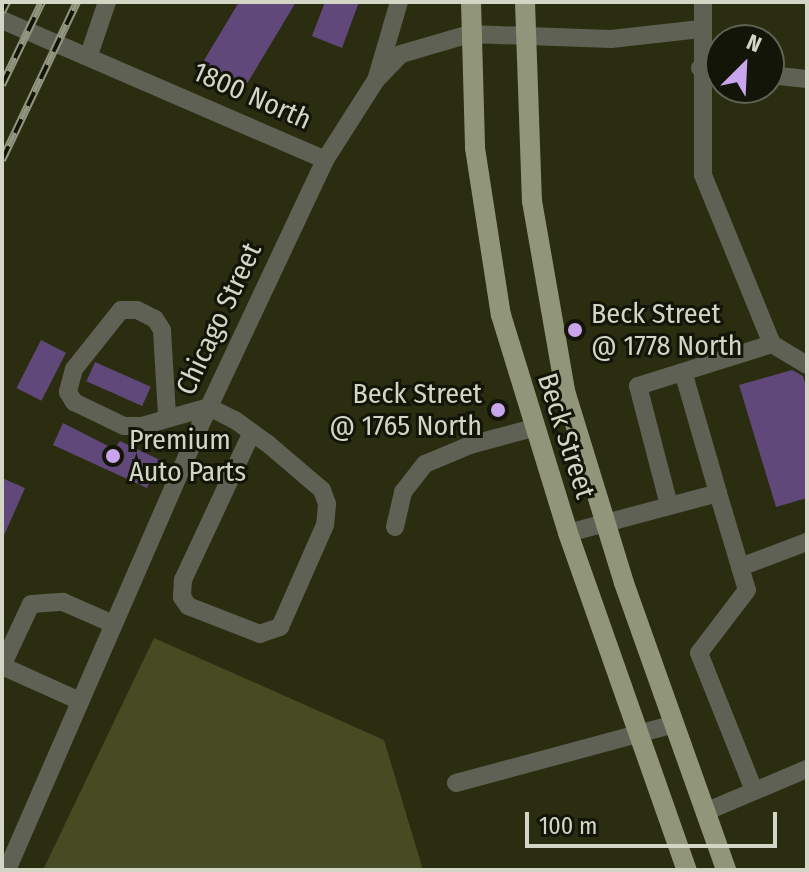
<!DOCTYPE html>
<html>
<head>
<meta charset="utf-8">
<style>
	body { margin:0 }
	#map { position:relative; width:809px; height:872px; overflow:hidden; background:#2a2d10; font-family:"Fira Sans Condensed",sans-serif }
	div>[style] { position:absolute }
	[style*='--x'] { left:calc(var(--x)*1px); top:calc(var(--y)*1px); width:calc(var(--w)*1px); rotate:calc(var(--a)*1deg) }
	.green>* { inset:0; background:#464b22 }
	.building>* { inset:0; background:#61487b; transform-origin:0 0 }
	.minor>* { height:18px; margin:-9px; padding:0 9px; transform-origin:9px; border-radius:9px; background:#5e6153 }
	.major>* { height:20px; margin:-10px; padding:0 10px; transform-origin:10px; border-radius:10px; background:#91967b }
	.rail>* { height:8px; margin-top:-4px; transform-origin:0; background:repeating-linear-gradient(90deg,#131508 0 15px,#92957f 0 30px); box-sizing:border-box; border-block:2px solid #92957f }
	.dots>* { width:22px; height:22px; translate:-50% -50%; box-sizing:border-box; border:4px solid #131508; border-radius:50% }
	span { translate:-50% -50%; white-space:nowrap; text-align:center; line-height:1.15; -webkit-text-stroke:6px #131508; paint-order:stroke }
	.street-label { font-size:28px; color:#d3d6c5 }
	.poi-label { font-size:28px; color:#d3d6c5 }
	.left { translate:0 -50%; text-align:left }
	.right { translate:-100% -50%; text-align:right }
	.frame { position:absolute; inset:0; border:4px solid #d3d6c5; pointer-events:none }
	.north { position:absolute; left:705px; top:24px; width:80px; height:80px; box-sizing:border-box; background:#131508; border:2px solid #606254; border-radius:50%; rotate:24deg; font-size:22px; font-weight:700; line-height:32px; text-align:center; color:#d3d6c5 }
	.north::after { content:''; display:block; margin:auto; width:28px; height:36px; background:#c9a5ee; clip-path:polygon(50% 0,100% 100%,50% 72%,0 100%) }
	.scale { position:absolute; left:525px; top:812px; width:252px; height:36px; box-sizing:border-box; border:4px solid #d3d6c5; border-top:0; padding-left:10px; font-size:24px; line-height:28px; white-space:nowrap; color:#d3d6c5; -webkit-text-stroke:6px #131508; paint-order:stroke }
</style>
</head>
<body>
<div id="map">
	<div class="green">
		<i style="clip-path:polygon(154px 638px,384px 740px,423px 870px,43px 870px)"></i>
	</div>
	<div class="building">
		<i style="clip-path:polygon(239px 2px,296px 2px,242px 92px,200px 67px)"></i>
		<i style="clip-path:polygon(325px 2px,359px 2px,342px 48px,312px 36px)"></i>
		<i style="left:41px;top:340px;width:28px;height:54px;rotate:27deg"></i>
		<i style="left:95px;top:362px;width:61px;height:21px;rotate:24deg"></i>
		<i style="clip-path:polygon(792px 370px,803px 376px,807px 390px,807px 498px,776px 507px,739px 385px)"></i>
		<i style="clip-path:polygon(63px 423px,114px 449px,120px 441px,160px 460px,147px 488px,53px 445px)"></i>
		<i style="clip-path:polygon(2px 478px,25px 488px,2px 540px)"></i>
	</div>
	<div class="minor">
		<i style="--x:2;--y:20;--w:352;--a:23.4"></i>
		<i style="--x:91;--y:49;--w:50;--a:-71.2"></i>
		<i style="--x:700;--y:68;--w:21;--a:5"></i>
		<i style="--x:769;--y:75;--w:38;--a:6"></i>
		<i style="--x:377;--y:77;--w:78;--a:-73.7"></i>
		<i style="--x:772;--y:344;--w:41;--a:31"></i>
		<i style="--x:684;--y:375;--w:123;--a:73.9"></i>
		<i style="--x:167;--y:415;--w:85;--a:-93.4"></i>
		<i style="--x:162;--y:330;--w:13;--a:-122"></i>
		<i style="--x:155;--y:319;--w:20;--a:-153"></i>
		<i style="--x:137;--y:310;--w:16;--a:180"></i>
		<i style="--x:121;--y:310;--w:75;--a:128.5"></i>
		<i style="--x:74;--y:369;--w:24;--a:105"></i>
		<i style="--x:68;--y:392;--w:12;--a:59"></i>
		<i style="--x:74;--y:402;--w:55;--a:25.6"></i>
		<i style="--x:124;--y:426;--w:18;--a:0"></i>
		<i style="--x:142;--y:426;--w:70;--a:-15.8"></i>
		<i style="--x:209;--y:407;--w:29;--a:27"></i>
		<i style="--x:235;--y:420;--w:39;--a:36"></i>
		<i style="--x:267;--y:443;--w:72;--a:40.5"></i>
		<i style="--x:322;--y:490;--w:15;--a:70"></i>
		<i style="--x:327;--y:504;--w:21;--a:95"></i>
		<i style="--x:325;--y:525;--w:111;--a:113.8"></i>
		<i style="--x:280;--y:627;--w:21;--a:161"></i>
		<i style="--x:260;--y:634;--w:77;--a:-158.7"></i>
		<i style="--x:188;--y:606;--w:11;--a:-124"></i>
		<i style="--x:182;--y:597;--w:17;--a:-87"></i>
		<i style="--x:183;--y:580;--w:163;--a:-65"></i>
		<i style="--x:669;--y:505;--w:123;--a:-104.6"></i>
		<i style="--x:638;--y:386;--w:140;--a:-17.4"></i>
		<i style="--x:772;--y:344;--w:183;--a:-112.2"></i>
		<i style="--x:703;--y:175;--w:173;--a:-90"></i>
		<i style="--x:395;--y:527;--w:36;--a:-77"></i>
		<i style="--x:403;--y:492;--w:36;--a:-52"></i>
		<i style="--x:425;--y:464;--w:49;--a:-22.9"></i>
		<i style="--x:470;--y:445;--w:65;--a:-15.1"></i>
		<i style="--x:568;--y:533;--w:155;--a:-14.9"></i>
		<i style="--x:718;--y:493;--w:101;--a:73.4"></i>
		<i style="--x:747;--y:590;--w:79;--a:127.3"></i>
		<i style="--x:699;--y:653;--w:145;--a:68.2"></i>
		<i style="--x:740;--y:567;--w:72;--a:-20.5"></i>
		<i style="--x:2;--y:666;--w:68;--a:-64.9"></i>
		<i style="--x:31;--y:604;--w:32;--a:-4"></i>
		<i style="--x:63;--y:602;--w:55;--a:23.7"></i>
		<i style="--x:2;--y:666;--w:85;--a:24.2"></i>
		<i style="--x:456;--y:783;--w:226;--a:-15.1"></i>
		<i style="--x:705;--y:812;--w:111;--a:-22.9"></i>
		<i style="--x:7;--y:870;--w:482;--a:-66.5"></i>
		<i style="--x:199;--y:428;--w:296;--a:-64.8"></i>
		<i style="--x:325;--y:160;--w:95;--a:-57.5"></i>
		<i style="--x:376;--y:80;--w:36;--a:-46"></i>
		<i style="--x:401;--y:54;--w:72;--a:-16.2"></i>
		<i style="--x:470;--y:34;--w:141;--a:2"></i>
		<i style="--x:611;--y:39;--w:90;--a:-6.4"></i>
	</div>
	<div class="major">
		<i style="--x:471;--y:2;--w:146;--a:88.4"></i>
		<i style="--x:475;--y:148;--w:169;--a:81.2"></i>
		<i style="--x:501;--y:315;--w:228;--a:72.9"></i>
		<i style="--x:568;--y:533;--w:357;--a:70.6"></i>
		<i style="--x:525;--y:2;--w:199;--a:88"></i>
		<i style="--x:532;--y:201;--w:193;--a:80.1"></i>
		<i style="--x:565;--y:391;--w:201;--a:72.9"></i>
		<i style="--x:624;--y:583;--w:305;--a:70.4"></i>
	</div>
	<div class="rail">
		<i style="--x:2;--y:12;--w:11;--a:-63"></i>
		<i style="--x:2;--y:85;--w:92;--a:-64.3"></i>
		<i style="--x:2;--y:160;--w:175;--a:-64.6"></i>
	</div>
	<div class="dots">
		<i style="left:575px;top:330px;background:#c9a5ee"></i>
		<i style="left:498px;top:410px;background:#c9a5ee"></i>
		<i style="left:113px;top:456px;background:#c9a5ee"></i>
	</div>
	<div class="street-label">
		<span style="left:252px;top:96px;rotate:24deg">1800 North</span>
		<span style="left:219px;top:319px;rotate:-65deg">Chicago Street</span>
		<span style="left:566px;top:436px;rotate:72deg">Beck Street</span>
	</div>
	<div class="poi-label">
		<span class="left" style="left:591px;top:330px">Beck Street<br>@ 1778 North</span>
		<span class="right" style="left:482px;top:410px">Beck Street<br>@ 1765 North</span>
		<span class="left" style="left:129px;top:456px">Premium<br>Auto Parts</span>
	</div>
	<div class="frame"></div>
	<div class="north">N</div>
	<div class="scale">100 m</div>
</div>
</body>
</html>
